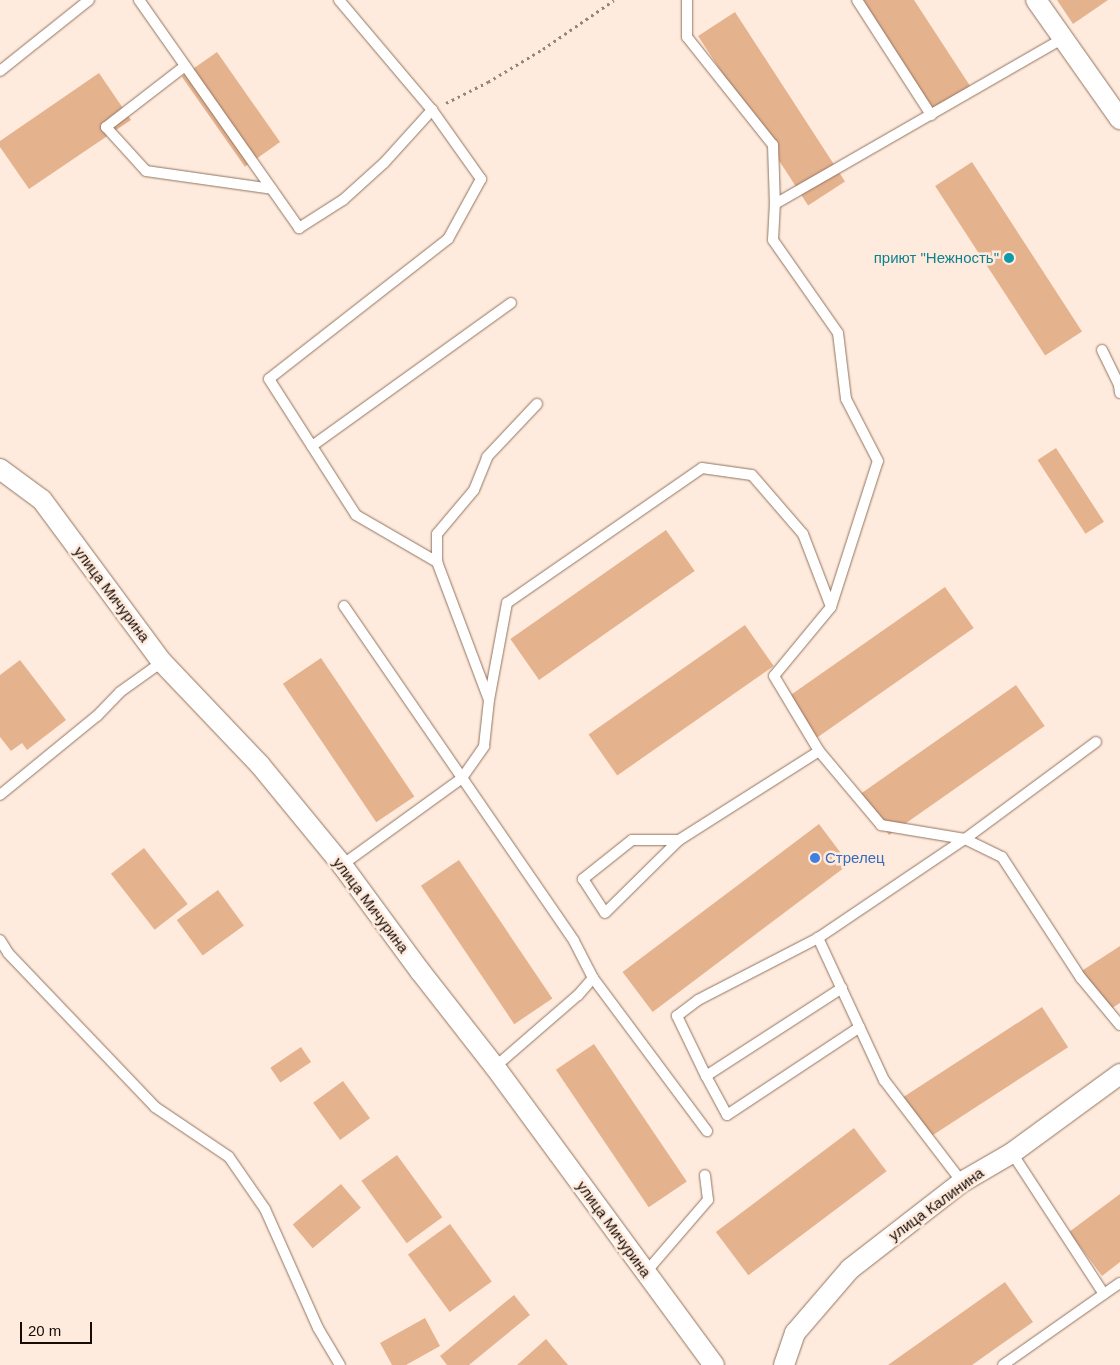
<!DOCTYPE html>
<html>
<head>
<meta charset="utf-8">
<style>
	body { margin:0 }
	#map { position:relative; width:1120px; height:1365px; overflow:hidden; background:#ffebdd; font-family:Helvetica,sans-serif }
	div>[style] { position:absolute }
	[style*='--x'] { left:calc(var(--x)*1px); top:calc(var(--y)*1px); width:calc(var(--w)*1px); rotate:calc(var(--a)*1deg) }
	.building>* { inset:0; background:#e5b28e; transform-origin:0 0 }
	.path>* { height:3px; margin-top:-1.5px; transform-origin:0; background:repeating-linear-gradient(90deg,#94847a 0 2.5px,transparent 0 6.5px) }
	.roads { filter:drop-shadow(0 0 1px #917460) drop-shadow(0 0 1px #917460) }
	.service>* { height:10px; margin:-5px; padding:0 5px; transform-origin:5px; border-radius:5px; background:#fff }
	.minor>* { height:20px; margin:-10px; padding:0 10px; transform-origin:10px; border-radius:10px; background:#fff }
	.dots>* { width:14px; height:14px; translate:-50% -50%; box-sizing:border-box; border:2px solid #ffebdd; border-radius:50% }
	span { translate:-50% -50%; white-space:nowrap; text-align:center; line-height:1.15; -webkit-text-stroke:5px #ffebdd; paint-order:stroke }
	.culture-label { font-size:15px; color:#0d838f }
	.right { translate:-100% -50%; text-align:right }
	.street-label { font-size:15px; color:#160b05 }
	.shop-label { font-size:15px; color:#366cbe }
	.left { translate:0 -50%; text-align:left }
	.scale { position:absolute; left:20px; top:1322px; width:72px; height:22px; box-sizing:border-box; border:2px solid #160b05; border-top:0; padding-left:6px; font-size:15px; line-height:18px; white-space:nowrap; color:#160b05; -webkit-text-stroke:4px #ffebdd; paint-order:stroke }
</style>
</head>
<body>
<div id="map">
	<div class="building">
		<i style="clip-path:polygon(862px 0,914px 0,974px 92px,937px 116px)"></i>
		<i style="clip-path:polygon(1057px 0,1108px 0,1073px 24px)"></i>
		<i style="left:735px;top:12px;width:202px;height:44px;rotate:57deg"></i>
		<i style="left:217px;top:52px;width:110px;height:43px;rotate:55deg"></i>
		<i style="clip-path:polygon(99px 73px,131px 120px,29px 189px,0 147px,0 141px)"></i>
		<i style="left:972px;top:162px;width:202px;height:44px;rotate:57deg"></i>
		<i style="left:1056px;top:448px;width:88px;height:22px;rotate:57deg"></i>
		<i style="left:666px;top:530px;width:50px;height:190px;rotate:55deg"></i>
		<i style="left:945px;top:587px;width:50px;height:191px;rotate:55deg"></i>
		<i style="left:745px;top:625px;width:50px;height:191px;rotate:55deg"></i>
		<i style="left:321px;top:658px;width:167px;height:46px;rotate:56deg"></i>
		<i style="clip-path:polygon(20px 660px,66px 720px,27px 750px,22px 743px,11px 751px,0 737px,0 675px)"></i>
		<i style="left:1016px;top:685px;width:50px;height:190px;rotate:55deg"></i>
		<i style="left:819px;top:824px;width:50px;height:246px;rotate:53deg"></i>
		<i style="left:144px;top:848px;width:71px;height:42px;rotate:52deg"></i>
		<i style="left:459px;top:860px;width:167px;height:46px;rotate:56deg"></i>
		<i style="left:218px;top:890px;width:44px;height:51px;rotate:54deg"></i>
		<i style="clip-path:polygon(1120px 946px,1120px 1003px,1106px 1012px,1080px 972px)"></i>
		<i style="left:1042px;top:1007px;width:48px;height:168px;rotate:57deg"></i>
		<i style="left:594px;top:1044px;width:166px;height:46px;rotate:56deg"></i>
		<i style="left:301px;top:1047px;width:18px;height:37px;rotate:56deg"></i>
		<i style="left:343px;top:1081px;width:46px;height:37px;rotate:54deg"></i>
		<i style="left:854px;top:1128px;width:54px;height:173px;rotate:53deg"></i>
		<i style="left:397px;top:1155px;width:77px;height:44px;rotate:54deg"></i>
		<i style="left:341px;top:1184px;width:31px;height:63px;rotate:50deg"></i>
		<i style="clip-path:polygon(1120px 1194px,1120px 1262px,1102px 1276px,1069px 1232px)"></i>
		<i style="left:450px;top:1224px;width:71px;height:52px;rotate:54deg"></i>
		<i style="clip-path:polygon(1005px 1282px,1033px 1322px,972px 1365px,888px 1365px)"></i>
		<i style="clip-path:polygon(514px 1295px,530px 1315px,469px 1365px,447px 1365px,440px 1356px)"></i>
		<i style="clip-path:polygon(425px 1318px,440px 1346px,406px 1365px,392px 1365px,380px 1343px)"></i>
		<i style="clip-path:polygon(546px 1339px,568px 1365px,517px 1365px)"></i>
	</div>
	<div class="path">
		<i style="--x:446;--y:103;--w:47;--a:-26.6"></i>
		<i style="--x:488;--y:82;--w:64;--a:-31"></i>
		<i style="--x:543;--y:49;--w:86;--a:-34.6"></i>
	</div>
	<div class="roads">
		<div class="service">
			<i style="--x:139;--y:0;--w:279;--a:54.9"></i>
			<i style="--x:299;--y:228;--w:52;--a:-32.5"></i>
			<i style="--x:343;--y:200;--w:55;--a:-42.1"></i>
			<i style="--x:384;--y:163;--w:72;--a:-47.8"></i>
			<i style="--x:339;--y:0;--w:144;--a:49.8"></i>
			<i style="--x:432;--y:110;--w:85;--a:54.6"></i>
			<i style="--x:481;--y:179;--w:68;--a:118.8"></i>
			<i style="--x:448;--y:239;--w:227;--a:142"></i>
			<i style="--x:269;--y:379;--w:161;--a:57.4"></i>
			<i style="--x:356;--y:515;--w:94;--a:30.1"></i>
			<i style="--x:687;--y:0;--w:37;--a:90"></i>
			<i style="--x:687;--y:37;--w:138;--a:51.5"></i>
			<i style="--x:773;--y:145;--w:59;--a:88.1"></i>
			<i style="--x:857;--y:0;--w:137;--a:57.2"></i>
			<i style="--x:185;--y:66;--w:100;--a:142.3"></i>
			<i style="--x:106;--y:127;--w:59;--a:47.7"></i>
			<i style="--x:146;--y:171;--w:127;--a:8.1"></i>
			<i style="--x:0;--y:71;--w:114;--a:-38.6"></i>
			<i style="--x:1102;--y:350;--w:39;--a:64"></i>
			<i style="--x:1119;--y:385;--w:8;--a:83"></i>
			<i style="--x:312;--y:446;--w:245;--a:-35.7"></i>
			<i style="--x:344;--y:606;--w:406;--a:55.5"></i>
			<i style="--x:574;--y:941;--w:42;--a:62.8"></i>
			<i style="--x:593;--y:978;--w:23;--a:131"></i>
			<i style="--x:578;--y:995;--w:110;--a:139.1"></i>
			<i style="--x:831;--y:607;--w:153;--a:-72.2"></i>
			<i style="--x:878;--y:461;--w:70;--a:-117.3"></i>
			<i style="--x:846;--y:399;--w:66;--a:-96.9"></i>
			<i style="--x:838;--y:333;--w:113;--a:-125"></i>
			<i style="--x:773;--y:240;--w:36;--a:-87"></i>
			<i style="--x:775;--y:204;--w:331;--a:-29.9"></i>
			<i style="--x:489;--y:700;--w:99;--a:-79.5"></i>
			<i style="--x:507;--y:603;--w:237;--a:-34.7"></i>
			<i style="--x:702;--y:468;--w:50;--a:8"></i>
			<i style="--x:752;--y:475;--w:78;--a:49.2"></i>
			<i style="--x:803;--y:534;--w:78;--a:69"></i>
			<i style="--x:831;--y:607;--w:89;--a:129.6"></i>
			<i style="--x:774;--y:676;--w:87;--a:59"></i>
			<i style="--x:819;--y:751;--w:97;--a:50"></i>
			<i style="--x:881;--y:825;--w:85;--a:9.5"></i>
			<i style="--x:965;--y:839;--w:41;--a:25.9"></i>
			<i style="--x:1002;--y:857;--w:145;--a:56.9"></i>
			<i style="--x:1081;--y:978;--w:61;--a:50.3"></i>
			<i style="--x:0;--y:795;--w:125;--a:-39.2"></i>
			<i style="--x:97;--y:716;--w:33;--a:-46"></i>
			<i style="--x:120;--y:692;--w:52;--a:-35.5"></i>
			<i style="--x:679;--y:840;--w:47;--a:180"></i>
			<i style="--x:632;--y:840;--w:63;--a:141.5"></i>
			<i style="--x:583;--y:879;--w:40;--a:57.1"></i>
			<i style="--x:605;--y:913;--w:104;--a:-44.6"></i>
			<i style="--x:679;--y:840;--w:166;--a:-32.4"></i>
			<i style="--x:342;--y:865;--w:148;--a:-35.9"></i>
			<i style="--x:462;--y:778;--w:39;--a:-55"></i>
			<i style="--x:484;--y:746;--w:46;--a:-83.8"></i>
			<i style="--x:489;--y:700;--w:147;--a:-110.6"></i>
			<i style="--x:437;--y:562;--w:28;--a:-90"></i>
			<i style="--x:437;--y:534;--w:57;--a:-49.9"></i>
			<i style="--x:474;--y:490;--w:35;--a:-68"></i>
			<i style="--x:487;--y:457;--w:73;--a:-46.7"></i>
			<i style="--x:0;--y:940;--w:15;--a:58"></i>
			<i style="--x:8;--y:953;--w:213;--a:46.3"></i>
			<i style="--x:155;--y:1107;--w:89;--a:34"></i>
			<i style="--x:229;--y:1157;--w:63;--a:55.3"></i>
			<i style="--x:265;--y:1209;--w:130;--a:66"></i>
			<i style="--x:318;--y:1328;--w:43;--a:59.3"></i>
			<i style="--x:593;--y:978;--w:191;--a:53.3"></i>
			<i style="--x:842;--y:988;--w:162;--a:147.1"></i>
			<i style="--x:706;--y:1076;--w:44;--a:61.7"></i>
			<i style="--x:727;--y:1115;--w:159;--a:-33.5"></i>
			<i style="--x:706;--y:1076;--w:67;--a:-115.8"></i>
			<i style="--x:677;--y:1016;--w:26;--a:-37"></i>
			<i style="--x:698;--y:1000;--w:135;--a:-27.3"></i>
			<i style="--x:1012;--y:1153;--w:168;--a:56.9"></i>
			<i style="--x:1104;--y:1294;--w:19;--a:-35"></i>
			<i style="--x:962;--y:1182;--w:128;--a:-127.4"></i>
			<i style="--x:884;--y:1080;--w:157;--a:-114.9"></i>
			<i style="--x:818;--y:938;--w:177;--a:-34"></i>
			<i style="--x:965;--y:839;--w:163;--a:-36.5"></i>
			<i style="--x:646;--y:1272;--w:95;--a:-49.3"></i>
			<i style="--x:708;--y:1200;--w:25;--a:-97"></i>
			<i style="--x:1003;--y:1365;--w:123;--a:-35.1"></i>
		</div>
		<div class="minor">
			<i style="--x:1036;--y:0;--w:146;--a:54.8"></i>
			<i style="--x:0;--y:469;--w:52;--a:36.4"></i>
			<i style="--x:42;--y:500;--w:202;--a:53.5"></i>
			<i style="--x:162;--y:662;--w:142;--a:46.4"></i>
			<i style="--x:260;--y:765;--w:129;--a:50.6"></i>
			<i style="--x:342;--y:865;--w:132;--a:53.7"></i>
			<i style="--x:420;--y:971;--w:122;--a:52"></i>
			<i style="--x:495;--y:1067;--w:370;--a:53.7"></i>
			<i style="--x:784;--y:1365;--w:34;--a:-71"></i>
			<i style="--x:795;--y:1333;--w:84;--a:-49.3"></i>
			<i style="--x:850;--y:1269;--w:142;--a:-37.8"></i>
			<i style="--x:962;--y:1182;--w:58;--a:-30.1"></i>
			<i style="--x:1012;--y:1153;--w:134;--a:-36.2"></i>
		</div>
	</div>
	<div class="dots">
		<i style="left:1009px;top:258px;background:#0f9aa8"></i>
		<i style="left:815px;top:858px;background:#3f7fe0"></i>
	</div>
	<div class="culture-label">
		<span class="right" style="left:999px;top:258px">приют "Нежность"</span>
	</div>
	<div class="street-label">
		<span style="left:112px;top:594px;rotate:53deg">улица Мичурина</span>
		<span style="left:371px;top:905px;rotate:53deg">улица Мичурина</span>
		<span style="left:936px;top:1204px;rotate:-36deg">улица Калинина</span>
		<span style="left:614px;top:1229px;rotate:54deg">улица Мичурина</span>
	</div>
	<div class="shop-label">
		<span class="left" style="left:825px;top:858px">Стрелец</span>
	</div>
	<div class="scale">20 m</div>
</div>
</body>
</html>
